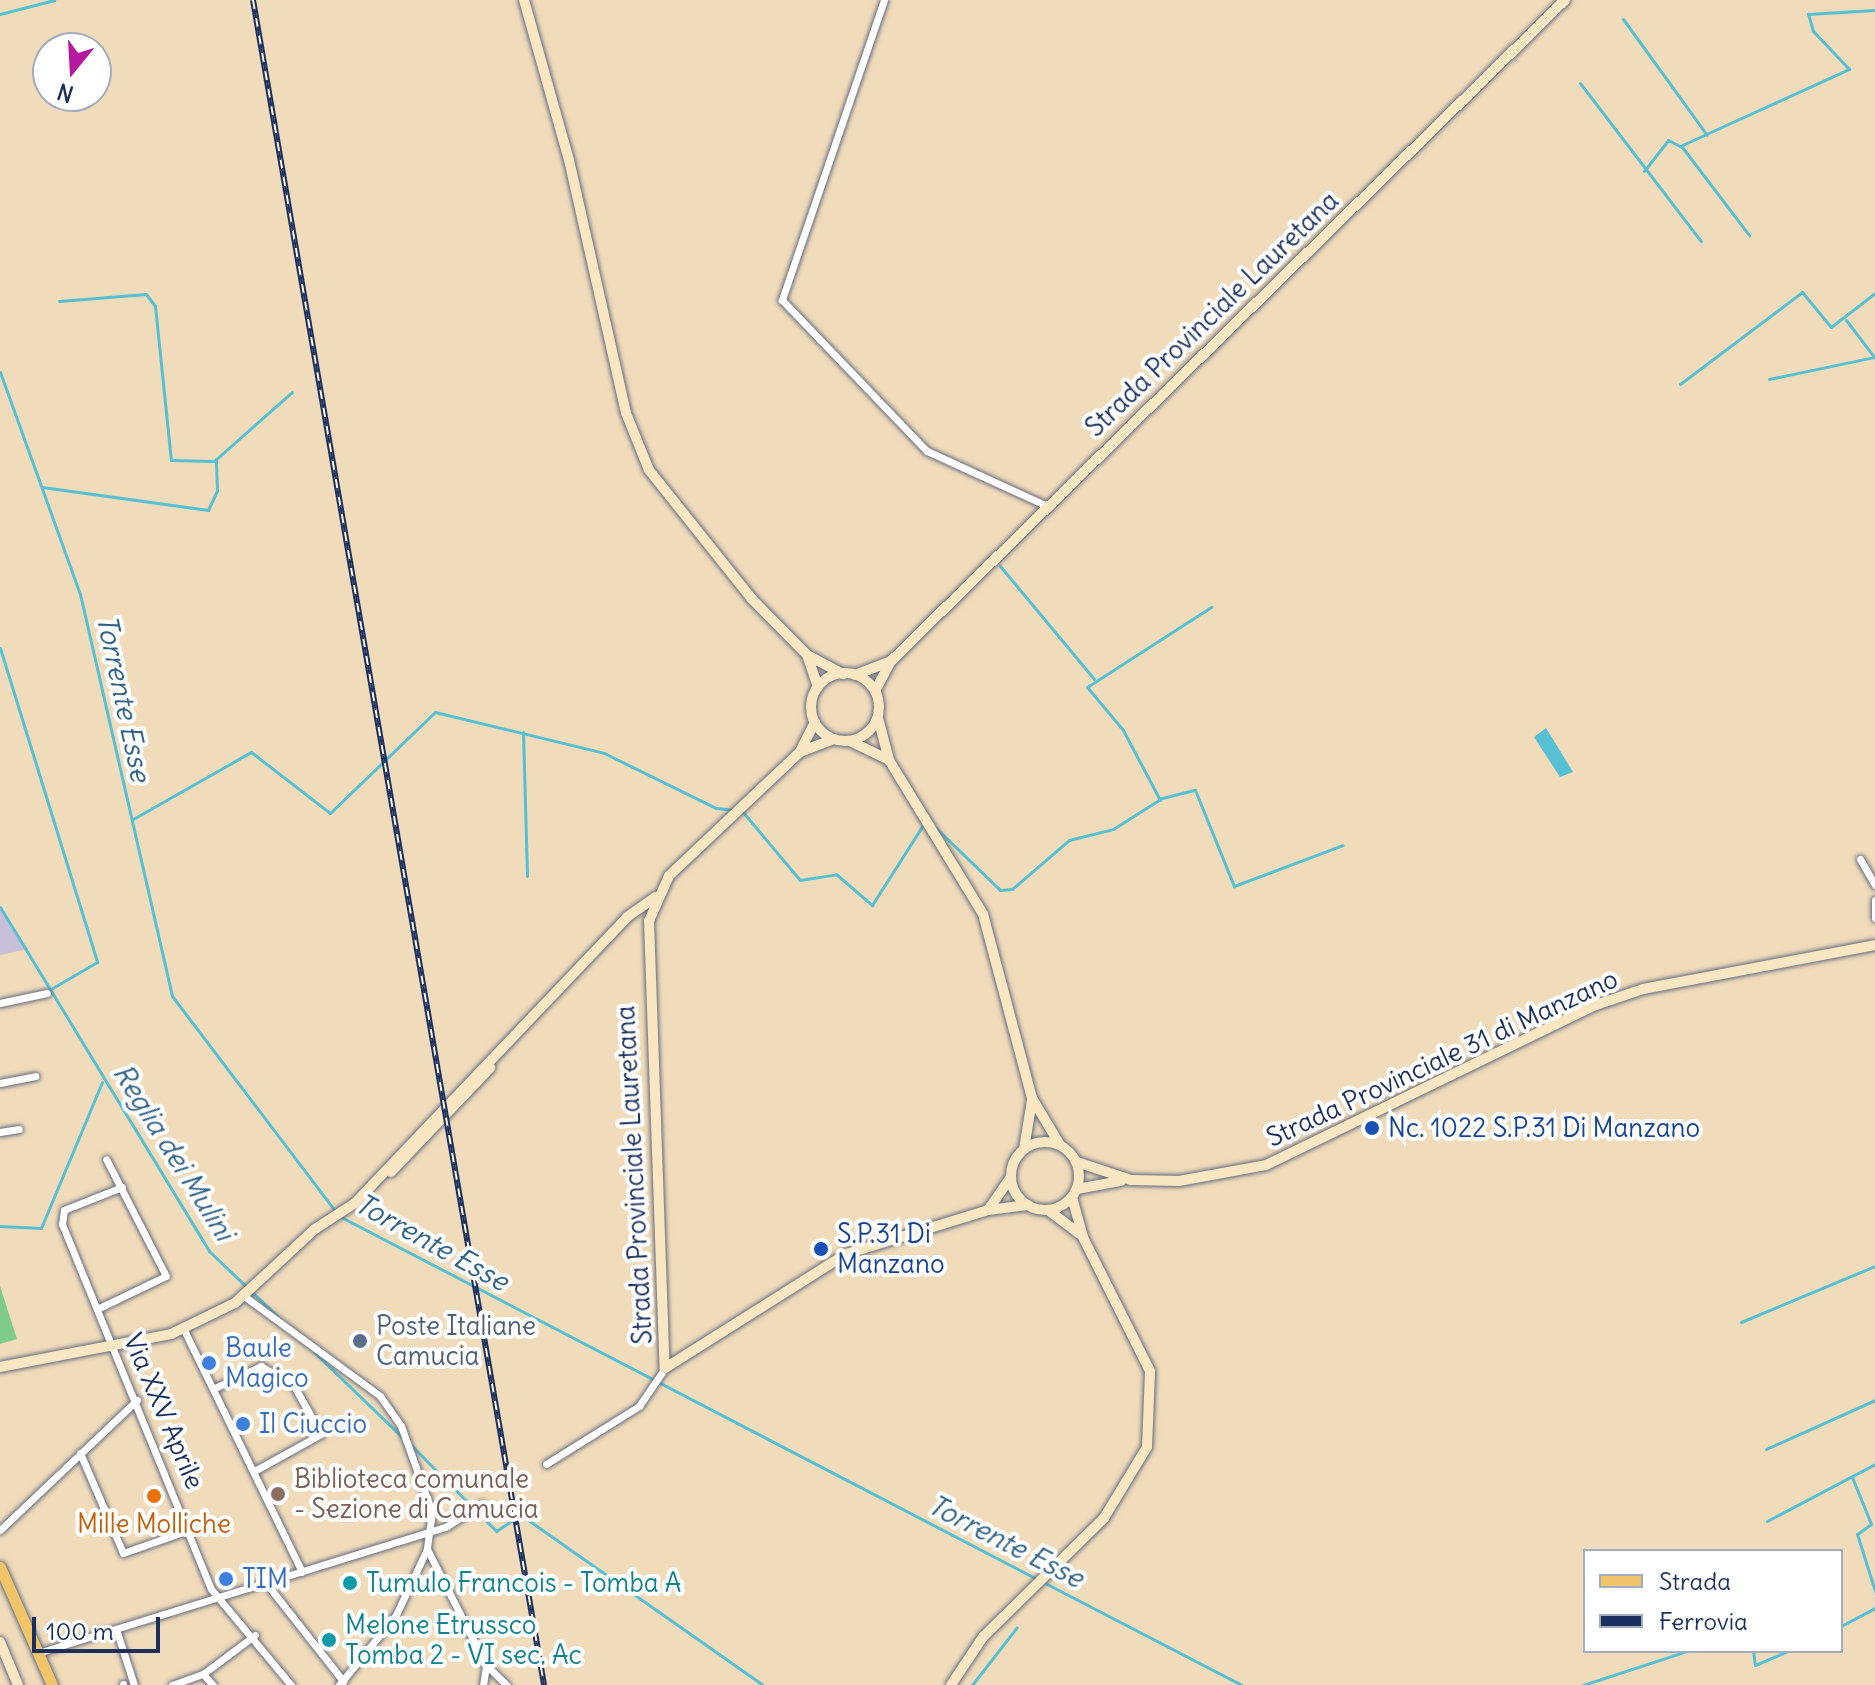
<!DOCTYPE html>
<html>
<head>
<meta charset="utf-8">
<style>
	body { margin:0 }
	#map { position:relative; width:1875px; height:1685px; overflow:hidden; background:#f0dcbb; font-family:Delius,sans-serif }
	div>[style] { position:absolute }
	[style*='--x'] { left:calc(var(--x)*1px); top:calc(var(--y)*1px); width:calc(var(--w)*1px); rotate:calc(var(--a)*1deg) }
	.industrial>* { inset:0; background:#c8bfd8 }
	.green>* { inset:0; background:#7ecb8a }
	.water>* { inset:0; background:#57c0d3 }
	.stream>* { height:3px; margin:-1.5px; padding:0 1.5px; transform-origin:1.5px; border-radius:1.5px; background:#57c0d3 }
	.roads { filter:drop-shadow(0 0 2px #666c7f) drop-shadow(0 0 2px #666c7f) }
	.street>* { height:7px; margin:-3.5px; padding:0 3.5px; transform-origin:3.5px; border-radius:3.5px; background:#fff }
	.secondary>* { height:10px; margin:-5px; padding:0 5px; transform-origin:5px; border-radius:5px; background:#f9e7c3 }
	.secondary>.ring { margin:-5px; padding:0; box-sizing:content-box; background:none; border:10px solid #f9e7c3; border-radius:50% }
	.primary>* { height:11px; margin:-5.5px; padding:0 5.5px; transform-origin:5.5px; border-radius:5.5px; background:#f0c469 }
	.rail>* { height:6px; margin-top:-3px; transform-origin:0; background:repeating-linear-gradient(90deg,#fff 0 9px,#1b2f5e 0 18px); box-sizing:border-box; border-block:2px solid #1b2f5e }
	.dots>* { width:22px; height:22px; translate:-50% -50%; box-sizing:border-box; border:4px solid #fff; border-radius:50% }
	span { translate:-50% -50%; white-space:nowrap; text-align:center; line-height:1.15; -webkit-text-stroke:8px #fff; paint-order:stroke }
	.street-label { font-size:26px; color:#1b2f5e }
	.transit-label { font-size:26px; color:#164399 }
	.left { translate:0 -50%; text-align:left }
	.service-label { font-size:26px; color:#4e5e75 }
	.shop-label { font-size:26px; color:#366cbe }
	.education-label { font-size:26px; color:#785e54 }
	.food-label { font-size:26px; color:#c56008 }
	.culture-label { font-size:26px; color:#0d838f }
	.water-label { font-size:28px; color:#306287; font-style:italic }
	.legend { position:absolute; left:1583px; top:1549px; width:260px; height:104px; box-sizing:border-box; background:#fff; border:2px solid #a4acbf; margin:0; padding:10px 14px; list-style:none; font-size:24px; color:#1b2f5e }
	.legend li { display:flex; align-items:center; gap:16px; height:40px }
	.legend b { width:40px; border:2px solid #a4acbf }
	.north { position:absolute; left:32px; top:32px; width:80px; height:80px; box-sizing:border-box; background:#fff; border:2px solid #a4acbf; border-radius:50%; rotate:198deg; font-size:22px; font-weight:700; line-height:32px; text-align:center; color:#1b2f5e }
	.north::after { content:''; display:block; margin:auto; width:28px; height:36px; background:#b5179e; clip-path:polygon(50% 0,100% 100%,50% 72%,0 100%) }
	.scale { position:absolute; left:32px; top:1617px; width:128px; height:36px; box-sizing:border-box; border:4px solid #1b2f5e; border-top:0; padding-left:10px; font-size:24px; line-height:28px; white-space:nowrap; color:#1b2f5e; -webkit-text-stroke:6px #fff; paint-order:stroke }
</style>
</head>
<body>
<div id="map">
	<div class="industrial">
		<i style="clip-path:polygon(0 907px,1px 909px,28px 949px,0 955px)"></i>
	</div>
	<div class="green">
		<i style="clip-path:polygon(0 1286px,17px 1339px,0 1344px)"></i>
	</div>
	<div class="water">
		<i style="clip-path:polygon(1546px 728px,1573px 772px,1560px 777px,1534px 737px)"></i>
	</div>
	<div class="stream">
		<i style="--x:0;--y:14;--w:56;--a:-14.5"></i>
		<i style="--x:1623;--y:19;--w:143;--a:54.1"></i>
		<i style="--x:1580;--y:83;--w:199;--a:52.6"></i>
		<i style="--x:1680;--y:146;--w:186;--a:-24.5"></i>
		<i style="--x:1849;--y:69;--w:52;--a:-133.5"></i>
		<i style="--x:1813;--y:31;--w:18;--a:-106"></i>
		<i style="--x:1808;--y:14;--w:67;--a:-3.4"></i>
		<i style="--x:1644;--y:171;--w:39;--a:-52"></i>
		<i style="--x:1668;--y:140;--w:16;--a:27"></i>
		<i style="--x:1682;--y:147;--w:111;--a:52.7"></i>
		<i style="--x:59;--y:301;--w:87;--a:-4.6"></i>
		<i style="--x:146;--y:294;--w:15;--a:53"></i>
		<i style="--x:155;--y:306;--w:155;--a:84.1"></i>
		<i style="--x:171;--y:460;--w:43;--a:1.3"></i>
		<i style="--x:214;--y:461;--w:104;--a:-41.5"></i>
		<i style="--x:1846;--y:320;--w:48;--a:52.7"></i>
		<i style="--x:0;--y:372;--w:236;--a:70.2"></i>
		<i style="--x:80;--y:594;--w:412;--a:77.1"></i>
		<i style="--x:172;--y:996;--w:271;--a:52.8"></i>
		<i style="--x:1769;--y:379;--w:107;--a:-11.8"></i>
		<i style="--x:1680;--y:384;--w:153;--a:-37"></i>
		<i style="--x:1802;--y:292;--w:45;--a:50.4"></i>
		<i style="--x:1831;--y:327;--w:56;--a:-37.7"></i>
		<i style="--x:42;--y:487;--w:168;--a:7.9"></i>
		<i style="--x:208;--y:510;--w:21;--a:-65"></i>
		<i style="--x:217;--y:491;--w:32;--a:-92"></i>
		<i style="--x:1000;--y:566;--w:147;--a:50.2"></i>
		<i style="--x:0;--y:648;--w:329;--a:72.8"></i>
		<i style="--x:97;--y:962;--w:56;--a:149.7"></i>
		<i style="--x:523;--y:732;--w:144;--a:88.4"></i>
		<i style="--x:1160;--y:800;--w:79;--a:-117.9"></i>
		<i style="--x:1123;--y:730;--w:56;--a:-129.9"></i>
		<i style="--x:1087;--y:687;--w:148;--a:-32.8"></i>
		<i style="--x:742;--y:811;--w:90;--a:50"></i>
		<i style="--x:800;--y:880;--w:36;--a:-9"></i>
		<i style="--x:836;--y:874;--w:48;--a:40.7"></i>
		<i style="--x:872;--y:905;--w:95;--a:-57.5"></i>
		<i style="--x:133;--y:819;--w:136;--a:-29.6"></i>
		<i style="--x:251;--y:752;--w:100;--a:37.7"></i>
		<i style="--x:330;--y:813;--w:146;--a:-43.9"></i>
		<i style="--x:435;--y:712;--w:174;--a:13.6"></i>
		<i style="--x:604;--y:753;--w:125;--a:26.2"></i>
		<i style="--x:716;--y:808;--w:19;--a:6"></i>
		<i style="--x:936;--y:828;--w:89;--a:44.1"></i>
		<i style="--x:1000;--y:890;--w:12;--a:-5"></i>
		<i style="--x:1012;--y:889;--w:75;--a:-40.7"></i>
		<i style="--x:1069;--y:840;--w:45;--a:-14"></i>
		<i style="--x:1113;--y:829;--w:58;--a:-32.3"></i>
		<i style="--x:1162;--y:798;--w:34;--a:-14"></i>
		<i style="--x:1195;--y:790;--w:104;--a:67.9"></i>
		<i style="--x:1234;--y:886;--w:116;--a:-20.6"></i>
		<i style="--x:0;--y:907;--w:403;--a:58.7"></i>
		<i style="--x:209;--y:1251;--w:94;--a:43.7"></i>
		<i style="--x:341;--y:1217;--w:785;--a:27.48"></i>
		<i style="--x:0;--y:1226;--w:41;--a:2.8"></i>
		<i style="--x:41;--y:1228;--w:158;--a:-67.3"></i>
		<i style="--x:1741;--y:1322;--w:145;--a:-22.7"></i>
		<i style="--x:314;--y:1352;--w:124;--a:44"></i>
		<i style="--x:412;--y:1446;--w:120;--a:45.3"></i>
		<i style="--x:496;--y:1531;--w:30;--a:-33"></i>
		<i style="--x:521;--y:1515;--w:296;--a:35.1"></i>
		<i style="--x:1766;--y:1449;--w:120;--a:-24.2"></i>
		<i style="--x:1852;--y:1477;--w:51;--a:68"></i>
		<i style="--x:1871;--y:1524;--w:17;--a:144"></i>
		<i style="--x:1857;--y:1534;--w:60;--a:72.5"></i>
		<i style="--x:1767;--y:1521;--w:122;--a:-27.8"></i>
		<i style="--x:1043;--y:1582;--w:224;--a:27.4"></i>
		<i style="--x:1841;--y:1626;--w:38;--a:-28"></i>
		<i style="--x:1753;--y:1651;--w:14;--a:82"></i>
		<i style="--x:1755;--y:1665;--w:36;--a:-23"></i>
		<i style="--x:972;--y:1685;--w:73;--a:-52.2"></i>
		<i style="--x:1583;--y:1685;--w:109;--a:-18.1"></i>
	</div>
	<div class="roads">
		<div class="street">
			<i style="--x:884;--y:0;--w:317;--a:108.8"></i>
			<i style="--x:782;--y:300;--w:209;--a:46.2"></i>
			<i style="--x:927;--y:451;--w:132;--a:24.6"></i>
			<i style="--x:1860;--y:859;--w:30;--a:60"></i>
			<i style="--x:1875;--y:900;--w:18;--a:90"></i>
			<i style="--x:0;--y:1003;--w:48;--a:-12"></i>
			<i style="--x:0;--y:1083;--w:36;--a:-11"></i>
			<i style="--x:0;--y:1132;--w:19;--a:-9"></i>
			<i style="--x:122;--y:1187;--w:62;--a:158.4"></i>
			<i style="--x:64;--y:1210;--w:14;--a:98"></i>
			<i style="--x:62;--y:1224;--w:394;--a:67.8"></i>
			<i style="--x:211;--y:1589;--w:125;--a:50.2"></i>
			<i style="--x:244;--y:1296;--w:169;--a:36.3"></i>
			<i style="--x:380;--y:1396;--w:37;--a:55"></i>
			<i style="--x:401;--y:1426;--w:91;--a:70.2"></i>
			<i style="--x:432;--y:1512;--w:37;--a:98"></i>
			<i style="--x:427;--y:1549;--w:73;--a:115.2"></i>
			<i style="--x:396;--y:1615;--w:90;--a:129.2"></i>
			<i style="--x:97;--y:1309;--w:76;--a:-25.6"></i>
			<i style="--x:166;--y:1276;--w:131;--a:-117.1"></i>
			<i style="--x:184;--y:1330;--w:269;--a:64"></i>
			<i style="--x:215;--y:1388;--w:51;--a:-25.6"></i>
			<i style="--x:261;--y:1366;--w:39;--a:31"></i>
			<i style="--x:294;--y:1386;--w:55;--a:60.6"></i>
			<i style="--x:321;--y:1434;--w:74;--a:151"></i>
			<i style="--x:80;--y:1453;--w:109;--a:66.7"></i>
			<i style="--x:123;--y:1553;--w:72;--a:-19.4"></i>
			<i style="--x:546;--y:1464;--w:110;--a:-31.9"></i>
			<i style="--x:639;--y:1406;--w:46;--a:-55.6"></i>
			<i style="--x:0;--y:1530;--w:189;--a:-43.5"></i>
			<i style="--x:427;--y:1549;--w:130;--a:63"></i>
			<i style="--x:486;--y:1665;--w:29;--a:44"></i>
			<i style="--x:266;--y:1583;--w:125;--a:51.8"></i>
			<i style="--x:116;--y:1629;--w:59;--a:72.2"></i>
			<i style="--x:41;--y:1652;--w:425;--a:-17.2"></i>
			<i style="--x:447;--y:1526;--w:41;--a:-32.2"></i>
			<i style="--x:203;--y:1674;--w:15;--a:48"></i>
			<i style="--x:123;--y:1684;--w:1;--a:90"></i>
			<i style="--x:172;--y:1685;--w:33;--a:-20"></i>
			<i style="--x:203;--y:1674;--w:65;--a:-36.9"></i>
			<i style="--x:483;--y:1685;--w:20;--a:-81"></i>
		</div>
		<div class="secondary">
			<i style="--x:524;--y:0;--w:166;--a:74.3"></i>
			<i style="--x:569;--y:160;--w:259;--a:77.3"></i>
			<i style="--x:626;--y:413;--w:61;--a:68"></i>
			<i style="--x:649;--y:470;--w:164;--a:51.4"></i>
			<i style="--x:751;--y:598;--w:80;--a:45.5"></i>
			<i style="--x:807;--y:655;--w:41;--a:27.8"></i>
			<i style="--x:807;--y:655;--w:34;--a:71"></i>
			<i class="ring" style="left:811px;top:673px;width:58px;height:58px"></i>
			<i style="--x:855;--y:675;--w:39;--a:-21"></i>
			<i style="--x:875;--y:691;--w:34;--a:-62"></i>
			<i style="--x:891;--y:661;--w:944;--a:-44.44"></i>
			<i style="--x:878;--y:718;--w:43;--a:75.3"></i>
			<i style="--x:889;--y:760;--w:180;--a:58.6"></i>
			<i style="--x:983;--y:914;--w:190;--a:75.1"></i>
			<i style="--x:1032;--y:1098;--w:55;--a:59.2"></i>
			<i style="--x:815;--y:722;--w:34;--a:117"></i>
			<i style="--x:800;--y:752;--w:180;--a:136.6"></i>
			<i style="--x:669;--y:876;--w:49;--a:114"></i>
			<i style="--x:649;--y:921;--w:447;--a:88"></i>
			<i style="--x:665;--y:1368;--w:214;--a:-32.2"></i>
			<i style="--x:846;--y:1254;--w:149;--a:-17.2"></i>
			<i style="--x:988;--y:1210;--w:40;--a:-7.1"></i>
			<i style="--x:850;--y:741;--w:43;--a:26"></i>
			<i style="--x:800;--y:752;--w:36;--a:-21"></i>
			<i class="ring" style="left:1011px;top:1142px;width:58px;height:58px"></i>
			<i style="--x:1024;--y:1149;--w:50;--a:-80.7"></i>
			<i style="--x:1077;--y:1162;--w:57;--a:18.4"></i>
			<i style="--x:1131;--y:1180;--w:48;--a:1.2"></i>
			<i style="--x:1179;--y:1181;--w:88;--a:-10.4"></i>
			<i style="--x:1266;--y:1165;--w:364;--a:-25.9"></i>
			<i style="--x:1593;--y:1006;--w:53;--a:-18.8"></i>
			<i style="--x:1643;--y:989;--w:236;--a:-10.7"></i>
			<i style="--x:391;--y:1172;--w:144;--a:-46.4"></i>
			<i style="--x:1077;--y:1189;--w:45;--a:-10.3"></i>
			<i style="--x:988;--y:1210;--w:40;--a:-55.1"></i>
			<i style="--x:1048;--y:1210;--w:39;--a:37"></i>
			<i style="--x:0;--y:1367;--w:174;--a:-10.9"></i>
			<i style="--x:171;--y:1334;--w:71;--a:-25.8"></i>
			<i style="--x:235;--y:1303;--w:109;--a:-42.8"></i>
			<i style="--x:315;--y:1229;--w:48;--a:-33"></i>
			<i style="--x:355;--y:1203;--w:395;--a:-46.4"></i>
			<i style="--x:627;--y:917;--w:35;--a:-35"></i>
			<i style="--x:0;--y:1642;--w:47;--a:67.3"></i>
			<i style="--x:951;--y:1685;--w:58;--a:-56.3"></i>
			<i style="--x:983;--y:1637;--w:170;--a:-44.5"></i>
			<i style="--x:1104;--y:1518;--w:83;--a:-58.8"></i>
			<i style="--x:1147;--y:1447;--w:76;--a:-87.7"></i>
			<i style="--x:1150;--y:1371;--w:150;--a:-116.6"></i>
			<i style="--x:1083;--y:1237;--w:41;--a:-105.4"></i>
		</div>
		<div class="primary">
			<i style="--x:0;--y:1567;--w:129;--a:66.2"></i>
		</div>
	</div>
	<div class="rail">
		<i style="--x:253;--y:0;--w:1710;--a:80.2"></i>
	</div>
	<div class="dots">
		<i style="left:1372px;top:1128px;background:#1a4fb4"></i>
		<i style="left:821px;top:1249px;background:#1a4fb4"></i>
		<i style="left:360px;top:1341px;background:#5c6f8a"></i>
		<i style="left:209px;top:1363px;background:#3f7fe0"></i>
		<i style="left:243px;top:1424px;background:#3f7fe0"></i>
		<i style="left:278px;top:1494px;background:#8d6e63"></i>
		<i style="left:154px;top:1496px;background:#e8710a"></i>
		<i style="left:226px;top:1579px;background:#3f7fe0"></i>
		<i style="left:350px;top:1583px;background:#0f9aa8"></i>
		<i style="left:329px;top:1640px;background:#0f9aa8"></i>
	</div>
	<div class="street-label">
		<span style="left:1212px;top:314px;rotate:-44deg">Strada Provinciale Lauretana</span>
		<span style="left:1442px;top:1058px;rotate:-25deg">Strada Provinciale 31 di Manzano</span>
		<span style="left:634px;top:1175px;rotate:-93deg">Strada Provinciale Lauretana</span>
		<span style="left:164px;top:1411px;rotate:67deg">Via XXV Aprile</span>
	</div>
	<div class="transit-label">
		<span class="left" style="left:1388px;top:1128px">Nc. 1022 S.P.31 Di Manzano</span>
		<span class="left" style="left:837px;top:1249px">S.P.31 Di<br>Manzano</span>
	</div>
	<div class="service-label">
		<span class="left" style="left:376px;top:1341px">Poste Italiane<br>Camucia</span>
	</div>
	<div class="shop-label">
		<span class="left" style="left:225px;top:1363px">Baule<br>Magico</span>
		<span class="left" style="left:259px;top:1424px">Il Ciuccio</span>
		<span class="left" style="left:242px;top:1579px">TIM</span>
	</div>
	<div class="education-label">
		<span class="left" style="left:294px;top:1494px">Biblioteca comunale<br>- Sezione di Camucia</span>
	</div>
	<div class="food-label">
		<span style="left:154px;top:1524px">Mille Molliche</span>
	</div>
	<div class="culture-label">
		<span class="left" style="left:366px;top:1583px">Tumulo Francois - Tomba A</span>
		<span class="left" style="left:345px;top:1640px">Melone Etrussco<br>Tomba 2 - VI sec. Ac</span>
	</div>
	<div class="water-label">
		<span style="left:124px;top:698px;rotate:78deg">Torrente Esse</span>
		<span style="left:174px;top:1152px;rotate:58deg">Reglia dei Mulini</span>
		<span style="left:432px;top:1242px;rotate:29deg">Torrente Esse</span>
		<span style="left:1006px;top:1541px;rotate:27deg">Torrente Esse</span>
	</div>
	<ul class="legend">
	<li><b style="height:10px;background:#f0c469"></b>Strada</li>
	<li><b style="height:10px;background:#1b2f5e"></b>Ferrovia</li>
	</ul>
	<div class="north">N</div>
	<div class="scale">100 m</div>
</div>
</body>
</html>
